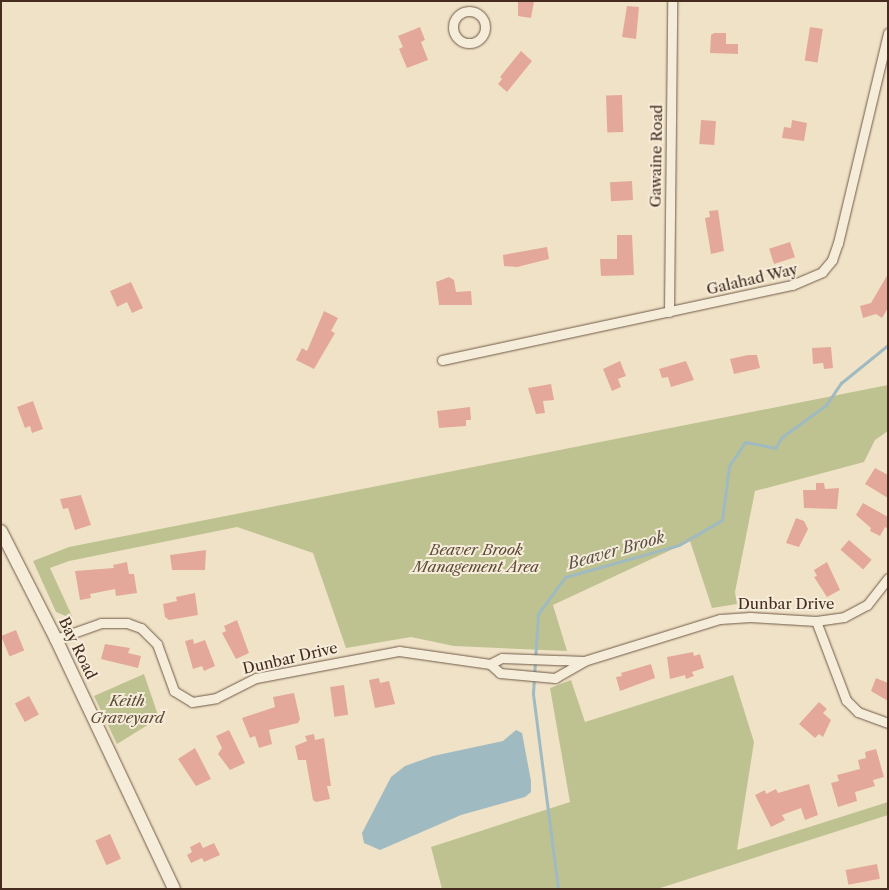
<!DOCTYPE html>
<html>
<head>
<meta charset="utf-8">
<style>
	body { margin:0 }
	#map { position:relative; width:889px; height:890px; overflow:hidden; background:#f0e2c6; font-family:"Libre Caslon Text",serif }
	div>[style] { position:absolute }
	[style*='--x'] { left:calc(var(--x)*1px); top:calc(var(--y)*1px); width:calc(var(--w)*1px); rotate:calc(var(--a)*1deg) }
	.green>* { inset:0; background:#bec291 }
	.water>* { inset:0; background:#a0bac1 }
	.stream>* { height:3px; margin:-1.5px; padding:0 1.5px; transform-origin:1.5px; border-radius:1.5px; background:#a0bac1 }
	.building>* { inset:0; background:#e4a89b; transform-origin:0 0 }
	.roads { filter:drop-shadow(0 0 1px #705a48) drop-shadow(0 0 1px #705a48) }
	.minor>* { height:9px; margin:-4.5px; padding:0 4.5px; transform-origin:4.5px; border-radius:4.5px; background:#f5ecda }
	.minor>.ring { margin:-4.5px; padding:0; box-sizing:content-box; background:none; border:9px solid #f5ecda; border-radius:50% }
	.secondary>* { height:12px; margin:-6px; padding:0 6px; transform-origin:6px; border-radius:6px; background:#f5ecda }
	span { translate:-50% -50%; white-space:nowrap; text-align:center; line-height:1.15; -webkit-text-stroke:4px #f5ecda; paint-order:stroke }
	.street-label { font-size:15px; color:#452c1e }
	.park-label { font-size:15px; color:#5d4a35; font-style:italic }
	.water-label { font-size:16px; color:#5c5047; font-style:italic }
	.frame { position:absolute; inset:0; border:2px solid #452c1e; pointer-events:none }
</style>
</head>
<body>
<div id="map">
	<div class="green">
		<i style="clip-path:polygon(888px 385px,888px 431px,875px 440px,864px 462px,755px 491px,735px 592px,737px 604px,712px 608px,690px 541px,553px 605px,567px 651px,454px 646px,411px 637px,346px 648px,313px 553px,237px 527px,69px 561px,50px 568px,72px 616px,68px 617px,56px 612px,33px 561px,69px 547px)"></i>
		<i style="clip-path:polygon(144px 674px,159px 718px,117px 744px,94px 696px)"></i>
		<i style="clip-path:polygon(733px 675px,754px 742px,737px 850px,888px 802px,888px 815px,657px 889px,442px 889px,431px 847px,570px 802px,550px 688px,571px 680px,585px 722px)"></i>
	</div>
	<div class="water">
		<i style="clip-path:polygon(516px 730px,522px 733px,531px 781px,531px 792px,525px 797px,461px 815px,380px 850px,364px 843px,362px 833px,391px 777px,405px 766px,433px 756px,503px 741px)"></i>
	</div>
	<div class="stream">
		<i style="--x:558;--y:889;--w:198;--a:-97.3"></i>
		<i style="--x:533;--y:693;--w:79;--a:-86.4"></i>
		<i style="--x:538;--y:614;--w:46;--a:-53.9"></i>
		<i style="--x:565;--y:577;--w:118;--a:-15.7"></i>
		<i style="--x:679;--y:545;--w:50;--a:-30.2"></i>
		<i style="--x:722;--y:520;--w:54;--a:-82.6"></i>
		<i style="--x:729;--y:466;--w:29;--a:-56"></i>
		<i style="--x:745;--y:442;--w:31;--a:11"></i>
		<i style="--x:775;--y:448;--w:13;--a:-58"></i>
		<i style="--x:782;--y:437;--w:54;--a:-36"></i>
		<i style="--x:826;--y:405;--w:27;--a:-56"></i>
		<i style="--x:841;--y:383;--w:60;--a:-39"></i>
	</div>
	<div class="building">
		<i style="clip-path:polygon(518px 1px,534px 1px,531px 18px,518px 16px)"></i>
		<i style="clip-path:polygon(627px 6px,639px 7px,636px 39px,622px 37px)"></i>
		<i style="clip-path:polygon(420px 27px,425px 40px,421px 42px,428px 60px,407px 68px,399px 49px,403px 47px,398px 36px)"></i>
		<i style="left:810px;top:27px;width:13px;height:34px;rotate:9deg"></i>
		<i style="clip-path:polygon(714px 33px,726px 33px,726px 44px,738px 44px,738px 54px,710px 53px,711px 35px)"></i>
		<i style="clip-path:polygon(521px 51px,532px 61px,507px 92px,498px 84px,502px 79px,500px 77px)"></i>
		<i style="left:622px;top:95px;width:37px;height:16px;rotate:88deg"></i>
		<i style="left:701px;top:120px;width:15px;height:24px;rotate:4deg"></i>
		<i style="clip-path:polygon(792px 120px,807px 123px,804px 141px,782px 138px,784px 127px,791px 128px)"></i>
		<i style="left:632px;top:181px;width:19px;height:22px;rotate:87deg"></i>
		<i style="clip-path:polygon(718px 210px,724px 251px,711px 254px,705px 218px,710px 217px,709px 211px)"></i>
		<i style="clip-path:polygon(617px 235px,632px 235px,634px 275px,601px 276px,600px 259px,617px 259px)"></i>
		<i style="left:790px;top:242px;width:16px;height:22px;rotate:72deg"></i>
		<i style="clip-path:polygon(547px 247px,549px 259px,517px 267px,504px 266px,503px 255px)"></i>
		<i style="clip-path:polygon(888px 274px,888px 308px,882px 318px,876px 314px,863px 318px,860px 306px,871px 303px)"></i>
		<i style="clip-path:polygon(449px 277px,454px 280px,456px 292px,471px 291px,472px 305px,439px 305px,436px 282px)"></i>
		<i style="clip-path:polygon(131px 282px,143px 308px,132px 313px,127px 302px,117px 307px,110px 291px)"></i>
		<i style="clip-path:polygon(324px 311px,338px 318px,331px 331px,335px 333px,314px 369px,296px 360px,302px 348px,307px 351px)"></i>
		<i style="clip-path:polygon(831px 347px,833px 368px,824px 369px,823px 363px,813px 364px,812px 348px)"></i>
		<i style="clip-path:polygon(748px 355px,757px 355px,760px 368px,734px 374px,730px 359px)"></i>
		<i style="clip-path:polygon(620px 361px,626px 376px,618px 379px,621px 387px,612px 391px,603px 369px)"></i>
		<i style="clip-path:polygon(686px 361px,694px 380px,671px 387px,668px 377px,662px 378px,659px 369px)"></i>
		<i style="clip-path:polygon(551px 384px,554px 400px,543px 401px,545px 413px,536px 414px,528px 388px)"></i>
		<i style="clip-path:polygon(33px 401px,43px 429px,32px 433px,30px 426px,25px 428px,17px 407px)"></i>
		<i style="clip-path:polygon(470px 407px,471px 420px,466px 420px,466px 426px,439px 428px,437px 411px)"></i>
		<i style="clip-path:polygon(875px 468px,888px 475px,888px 498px,865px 484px)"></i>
		<i style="clip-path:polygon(816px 483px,824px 483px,825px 489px,839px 488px,837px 509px,804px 508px,803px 490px,816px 490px)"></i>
		<i style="clip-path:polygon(81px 495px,91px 525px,75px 530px,68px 508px,63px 509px,60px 499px)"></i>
		<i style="clip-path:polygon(863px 503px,888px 517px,888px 529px,885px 527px,880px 536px,870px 531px,871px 528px,856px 515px)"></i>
		<i style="clip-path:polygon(796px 518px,804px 521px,808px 529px,799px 547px,786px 543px)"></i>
		<i style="left:849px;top:540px;width:30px;height:13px;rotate:41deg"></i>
		<i style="clip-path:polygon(206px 550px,205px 570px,172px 570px,170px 555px)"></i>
		<i style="clip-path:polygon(127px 562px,129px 574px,134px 574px,137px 593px,116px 596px,115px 589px,90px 594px,91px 598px,80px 600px,75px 571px,114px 568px,113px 565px)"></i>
		<i style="clip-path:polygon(827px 562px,840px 590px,827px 597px,814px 577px,817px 576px,814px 570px)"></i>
		<i style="clip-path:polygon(195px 593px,198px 615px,169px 620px,165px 617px,163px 604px,177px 601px,176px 597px)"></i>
		<i style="clip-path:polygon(237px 620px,249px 653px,236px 659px,222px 633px,226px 631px,224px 626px)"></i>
		<i style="left:16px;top:630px;width:22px;height:16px;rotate:68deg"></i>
		<i style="clip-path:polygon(193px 639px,194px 644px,205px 640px,215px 666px,204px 671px,202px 666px,193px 669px,185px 641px)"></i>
		<i style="clip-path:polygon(105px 644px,130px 648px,128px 653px,141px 656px,138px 668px,101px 659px)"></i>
		<i style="clip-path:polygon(693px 652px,694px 656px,700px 654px,704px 668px,692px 672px,694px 676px,686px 679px,685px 675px,670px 679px,667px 657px)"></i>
		<i style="clip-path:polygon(651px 664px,655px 678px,620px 691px,616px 677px,622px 676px,621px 673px)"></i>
		<i style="clip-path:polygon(379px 678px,380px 683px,389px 681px,395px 704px,375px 708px,369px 680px)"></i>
		<i style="clip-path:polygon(876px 678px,888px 683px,888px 701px,871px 691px)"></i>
		<i style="left:344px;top:685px;width:30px;height:14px;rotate:82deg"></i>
		<i style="clip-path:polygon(294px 693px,300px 719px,298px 723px,269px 730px,272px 744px,259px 748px,255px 736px,250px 738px,242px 718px,275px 707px,273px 697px)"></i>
		<i style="left:29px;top:696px;width:21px;height:16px;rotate:62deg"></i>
		<i style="clip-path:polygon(819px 702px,827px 709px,823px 713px,831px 720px,823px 737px,819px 734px,815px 738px,799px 724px)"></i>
		<i style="clip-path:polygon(229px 730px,245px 763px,230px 770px,218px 754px,222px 748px,216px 736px)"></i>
		<i style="clip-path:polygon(314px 734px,315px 740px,324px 738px,331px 786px,327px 786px,330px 799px,316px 802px,313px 800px,306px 760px,298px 760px,295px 746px,307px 741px,305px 736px)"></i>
		<i style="clip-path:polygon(195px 748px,211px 779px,196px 786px,178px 759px)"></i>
		<i style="clip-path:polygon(876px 749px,884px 777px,873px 780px,875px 786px,855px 792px,857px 801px,838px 807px,831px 783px,839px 781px,837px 775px,860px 769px,858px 760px,866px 758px,865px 752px)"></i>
		<i style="clip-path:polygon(809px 784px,818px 815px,805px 820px,801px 808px,782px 815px,785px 820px,771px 827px,755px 795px,765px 790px,766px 794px,776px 789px,778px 793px)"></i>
		<i style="left:110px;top:834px;width:27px;height:16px;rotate:66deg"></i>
		<i style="clip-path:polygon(200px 842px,203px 848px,214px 843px,220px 855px,204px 862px,202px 858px,191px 863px,187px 855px,192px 852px,190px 847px)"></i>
		<i style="left:877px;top:864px;width:15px;height:32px;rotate:79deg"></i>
	</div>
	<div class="roads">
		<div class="minor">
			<i class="ring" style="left:453px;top:11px;width:23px;height:23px"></i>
			<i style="--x:669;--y:312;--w:311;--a:-89.4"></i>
			<i style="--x:442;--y:360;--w:358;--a:-12.1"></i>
			<i style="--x:792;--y:285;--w:33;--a:-23"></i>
			<i style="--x:822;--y:272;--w:16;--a:-50"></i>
			<i style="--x:832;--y:260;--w:18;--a:-71"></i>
			<i style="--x:838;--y:243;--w:216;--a:-76.6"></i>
			<i style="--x:816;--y:621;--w:85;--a:69.2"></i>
			<i style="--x:846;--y:700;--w:17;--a:45"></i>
			<i style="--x:858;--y:712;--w:32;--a:20"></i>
			<i style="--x:56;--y:639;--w:48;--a:-19.6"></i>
			<i style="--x:101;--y:623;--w:26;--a:0"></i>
			<i style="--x:127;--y:623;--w:15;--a:20"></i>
			<i style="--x:141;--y:628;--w:23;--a:45"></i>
			<i style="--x:157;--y:644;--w:50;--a:70.1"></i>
			<i style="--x:174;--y:691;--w:21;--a:31"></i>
			<i style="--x:192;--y:702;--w:24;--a:-9"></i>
			<i style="--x:216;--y:698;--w:45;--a:-26.6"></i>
			<i style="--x:256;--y:678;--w:146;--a:-10.7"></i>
			<i style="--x:399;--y:651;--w:92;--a:8.1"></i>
			<i style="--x:490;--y:664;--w:13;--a:42"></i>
			<i style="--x:500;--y:673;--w:55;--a:5.2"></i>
			<i style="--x:555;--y:678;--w:34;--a:-30"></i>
			<i style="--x:584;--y:661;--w:142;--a:-17.2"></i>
			<i style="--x:720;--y:619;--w:30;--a:-4"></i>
			<i style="--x:750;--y:617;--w:66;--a:3.5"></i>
			<i style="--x:816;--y:621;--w:28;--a:-8"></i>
			<i style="--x:844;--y:617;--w:26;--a:-28"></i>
			<i style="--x:867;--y:605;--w:34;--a:-52"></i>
			<i style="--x:490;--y:664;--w:13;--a:-27"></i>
			<i style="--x:502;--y:658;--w:82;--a:2.1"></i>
		</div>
		<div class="secondary">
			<i style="--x:1;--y:531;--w:121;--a:63"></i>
			<i style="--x:56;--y:639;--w:276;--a:64.7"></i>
		</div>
	</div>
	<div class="street-label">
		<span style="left:656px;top:156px;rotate:-89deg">Gawaine Road</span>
		<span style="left:752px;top:279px;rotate:-13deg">Galahad Way</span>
		<span style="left:786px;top:604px">Dunbar Drive</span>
		<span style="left:78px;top:648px;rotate:64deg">Bay Road</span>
		<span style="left:290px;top:658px;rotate:-13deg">Dunbar Drive</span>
	</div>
	<div class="park-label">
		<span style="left:476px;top:558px">Beaver Brook<br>Management Area</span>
		<span style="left:127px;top:709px">Keith<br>Graveyard</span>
	</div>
	<div class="water-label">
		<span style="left:616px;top:550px;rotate:-16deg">Beaver Brook</span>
	</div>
	<div class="frame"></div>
</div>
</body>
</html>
